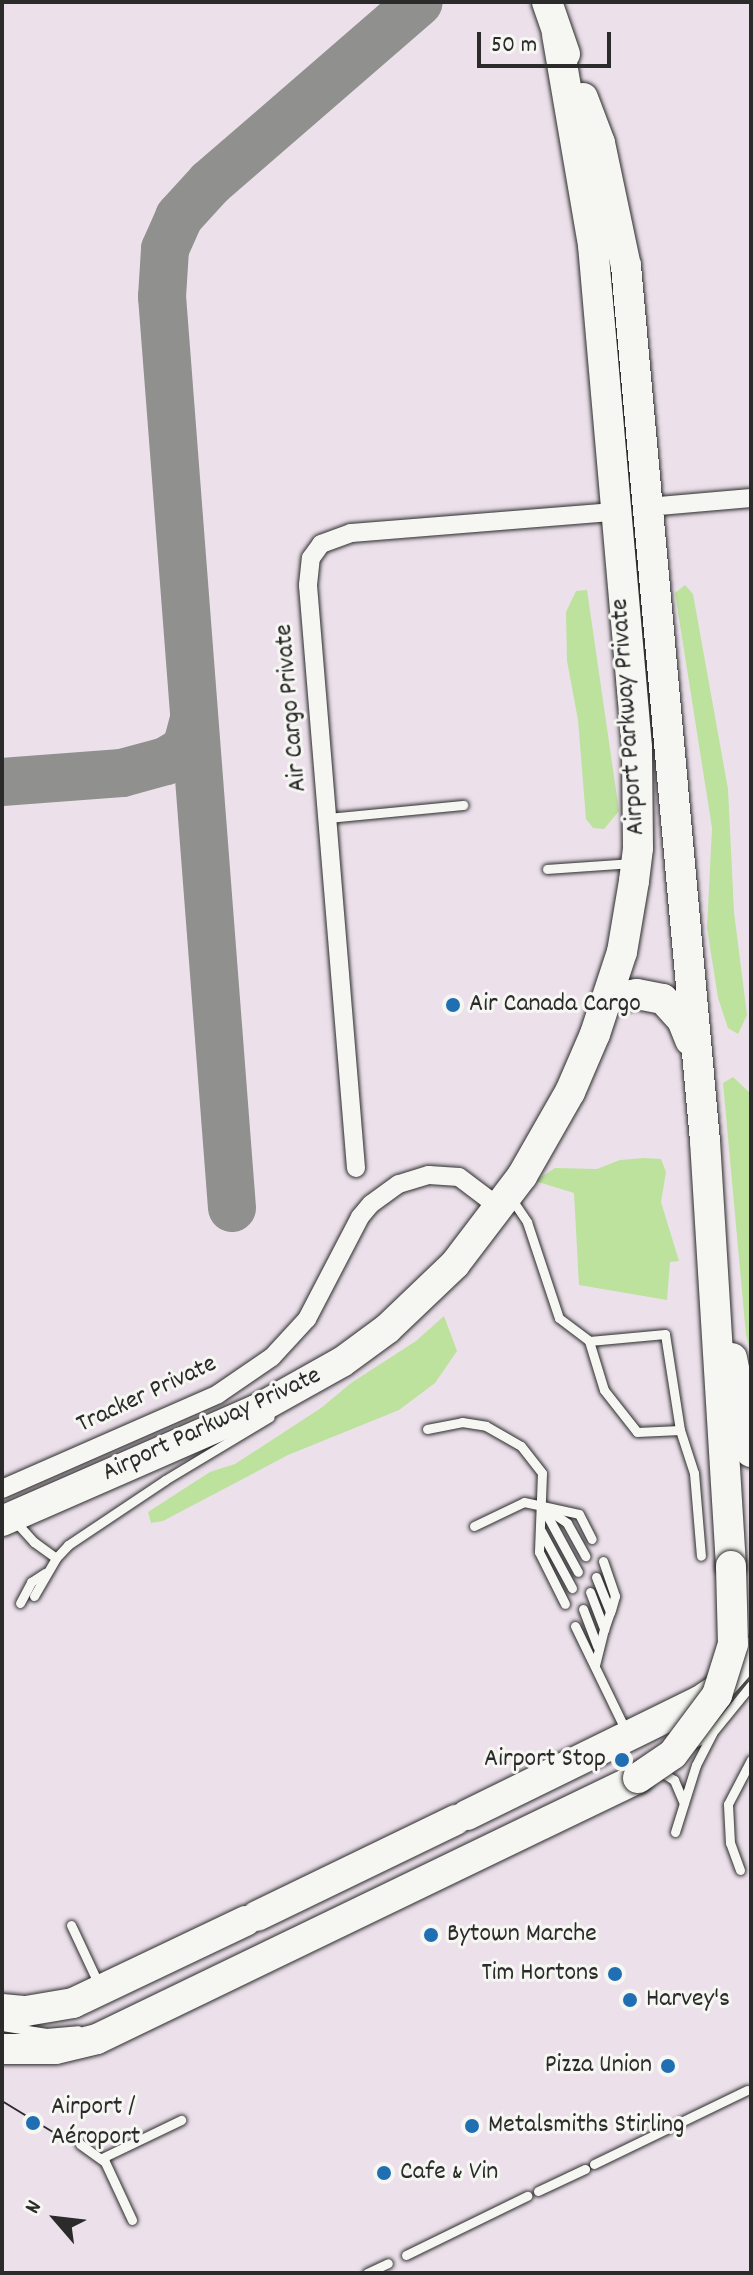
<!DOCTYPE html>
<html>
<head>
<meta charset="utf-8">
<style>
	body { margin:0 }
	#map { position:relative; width:753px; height:2275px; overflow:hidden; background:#f6f6f2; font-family:Dekko,sans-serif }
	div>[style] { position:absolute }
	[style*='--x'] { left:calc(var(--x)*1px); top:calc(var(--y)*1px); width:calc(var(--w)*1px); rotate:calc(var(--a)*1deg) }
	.built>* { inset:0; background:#ece1eb; transform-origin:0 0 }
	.green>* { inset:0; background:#bce29d }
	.taxiway>* { height:48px; margin:-24px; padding:0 24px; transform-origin:24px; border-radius:24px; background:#90908e }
	.roads { filter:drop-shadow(0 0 2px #2b2b2b) drop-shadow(0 0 2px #2b2b2b) }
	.service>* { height:9px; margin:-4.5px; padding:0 4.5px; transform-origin:4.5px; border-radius:4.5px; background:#f6f6f2 }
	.minor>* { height:18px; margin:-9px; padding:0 9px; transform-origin:9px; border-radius:9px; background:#f6f6f2 }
	.trunk>* { height:30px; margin:-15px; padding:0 15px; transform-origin:15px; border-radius:15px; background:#f6f6f2 }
	.tram>* { height:2px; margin:-1px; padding:0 1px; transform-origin:1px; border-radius:1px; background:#2b2b2b }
	.bridges { filter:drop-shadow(0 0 2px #2b2b2b) drop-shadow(0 0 2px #2b2b2b) }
	.trunk-bridge>* { height:30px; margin:-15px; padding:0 15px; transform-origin:15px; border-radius:15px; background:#f6f6f2 }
	.dots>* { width:22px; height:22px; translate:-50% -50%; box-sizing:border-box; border:4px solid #f6f6f2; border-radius:50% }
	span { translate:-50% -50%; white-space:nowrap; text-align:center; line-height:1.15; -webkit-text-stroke:6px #f6f6f2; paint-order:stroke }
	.street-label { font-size:26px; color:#2b2b2b }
	.poi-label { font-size:26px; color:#2b2b2b }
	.left { translate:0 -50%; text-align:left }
	.right { translate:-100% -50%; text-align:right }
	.frame { position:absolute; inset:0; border:4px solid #2b2b2b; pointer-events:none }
	.north { position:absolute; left:16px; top:2179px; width:80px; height:80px; -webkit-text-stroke:6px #f6f6f2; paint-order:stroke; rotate:298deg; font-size:22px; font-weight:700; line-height:32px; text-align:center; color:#2b2b2b }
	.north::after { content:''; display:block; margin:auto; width:28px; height:36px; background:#2b2b2b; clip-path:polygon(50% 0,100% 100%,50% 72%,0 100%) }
	.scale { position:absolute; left:477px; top:32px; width:134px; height:36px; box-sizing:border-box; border:4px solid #2b2b2b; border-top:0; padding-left:10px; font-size:24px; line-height:28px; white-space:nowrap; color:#2b2b2b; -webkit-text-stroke:6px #f6f6f2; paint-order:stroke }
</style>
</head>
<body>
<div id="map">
	<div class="built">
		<i style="left:2px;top:2px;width:749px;height:2271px"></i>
	</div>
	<div class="green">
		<i style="clip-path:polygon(685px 585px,693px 594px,728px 789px,734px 912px,747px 1015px,738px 1034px,728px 1028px,718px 998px,707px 928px,712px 828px,675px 593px)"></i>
		<i style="clip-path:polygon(587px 590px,619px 811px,604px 829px,593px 828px,586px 819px,578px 720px,567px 661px,566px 612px,576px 591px)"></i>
		<i style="clip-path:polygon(733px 1077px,751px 1094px,751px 1354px,746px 1335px,723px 1083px)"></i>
		<i style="clip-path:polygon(644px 1158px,661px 1159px,666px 1172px,661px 1202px,679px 1261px,670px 1262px,667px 1300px,579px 1285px,574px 1193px,535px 1181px,555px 1168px,597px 1169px,620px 1160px)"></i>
		<i style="clip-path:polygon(444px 1316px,457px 1351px,435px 1383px,399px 1410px,288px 1455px,163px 1521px,151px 1523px,148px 1512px,210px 1472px,235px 1464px,321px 1408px,351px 1383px,416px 1341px)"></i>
	</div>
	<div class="taxiway">
		<i style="--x:2;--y:782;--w:120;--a:-4.3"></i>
		<i style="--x:122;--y:773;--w:46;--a:-15.3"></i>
		<i style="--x:166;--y:761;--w:23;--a:-31"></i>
		<i style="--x:186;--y:749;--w:31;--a:-75"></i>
		<i style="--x:232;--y:1208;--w:914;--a:-94.39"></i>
		<i style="--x:162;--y:297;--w:48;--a:-86.4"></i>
		<i style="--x:165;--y:249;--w:35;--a:-66"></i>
		<i style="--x:179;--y:217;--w:46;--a:-47.6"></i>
		<i style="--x:210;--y:183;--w:276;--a:-40.9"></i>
	</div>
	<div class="roads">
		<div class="service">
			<i style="--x:327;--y:818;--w:137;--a:-5.5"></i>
			<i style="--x:547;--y:869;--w:85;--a:-4"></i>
			<i style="--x:511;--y:1198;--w:29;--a:56"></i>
			<i style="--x:527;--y:1222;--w:101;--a:71.6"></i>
			<i style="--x:559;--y:1318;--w:38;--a:37"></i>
			<i style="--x:589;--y:1341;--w:51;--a:73"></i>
			<i style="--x:604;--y:1390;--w:53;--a:51.8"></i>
			<i style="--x:637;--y:1432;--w:43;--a:-2.7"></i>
			<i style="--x:680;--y:1430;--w:97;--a:-98.9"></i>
			<i style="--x:665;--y:1334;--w:76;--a:174.7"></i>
			<i style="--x:427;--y:1429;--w:36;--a:-11"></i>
			<i style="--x:462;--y:1422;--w:24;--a:9"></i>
			<i style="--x:486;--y:1426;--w:40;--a:29.7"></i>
			<i style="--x:521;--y:1446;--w:34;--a:52"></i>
			<i style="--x:542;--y:1473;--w:79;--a:92.2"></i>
			<i style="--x:539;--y:1552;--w:58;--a:63.4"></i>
			<i style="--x:680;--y:1430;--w:45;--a:72"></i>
			<i style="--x:694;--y:1473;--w:83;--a:85.2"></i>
			<i style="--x:542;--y:1506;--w:75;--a:61.4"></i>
			<i style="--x:548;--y:1510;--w:23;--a:34"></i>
			<i style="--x:567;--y:1523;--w:38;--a:61"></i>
			<i style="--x:14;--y:1520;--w:30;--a:48"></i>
			<i style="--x:34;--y:1542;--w:27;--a:36"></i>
			<i style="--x:474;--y:1526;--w:55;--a:-25.6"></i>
			<i style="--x:524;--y:1502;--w:56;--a:12.3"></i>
			<i style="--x:579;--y:1514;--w:28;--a:63"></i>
			<i style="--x:541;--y:1531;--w:65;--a:61.5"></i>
			<i style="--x:603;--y:1561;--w:37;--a:71"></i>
			<i style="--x:615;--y:1596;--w:15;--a:106"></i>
			<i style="--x:596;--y:1577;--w:38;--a:68"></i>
			<i style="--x:610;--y:1612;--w:18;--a:109"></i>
			<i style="--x:590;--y:1592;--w:40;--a:69"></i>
			<i style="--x:604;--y:1629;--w:37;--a:104"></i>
			<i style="--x:34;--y:1596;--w:44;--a:-59.9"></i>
			<i style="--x:56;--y:1558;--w:18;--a:-47"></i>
			<i style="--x:68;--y:1545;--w:117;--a:-33.8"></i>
			<i style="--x:165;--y:1480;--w:122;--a:-31"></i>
			<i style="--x:20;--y:1603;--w:24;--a:-62"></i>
			<i style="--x:31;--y:1582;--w:17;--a:-33"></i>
			<i style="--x:583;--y:1609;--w:40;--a:69"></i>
			<i style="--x:575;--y:1626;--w:117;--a:64.1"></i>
			<i style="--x:696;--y:1742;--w:18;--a:-29"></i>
			<i style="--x:712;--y:1733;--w:62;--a:-50.9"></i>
			<i style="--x:658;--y:1770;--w:19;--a:32"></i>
			<i style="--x:674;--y:1780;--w:25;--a:67"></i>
			<i style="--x:675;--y:1832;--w:70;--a:-72.6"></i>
			<i style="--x:696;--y:1765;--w:36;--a:-63"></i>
			<i style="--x:740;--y:1870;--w:29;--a:-110"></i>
			<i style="--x:730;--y:1843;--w:39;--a:-93"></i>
			<i style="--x:728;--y:1804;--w:50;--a:-62.4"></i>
			<i style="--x:71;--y:1925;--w:68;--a:64.9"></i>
			<i style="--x:2;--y:2026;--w:45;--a:9"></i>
			<i style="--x:46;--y:2033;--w:32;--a:-5"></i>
			<i style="--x:80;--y:2144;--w:31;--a:36"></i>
			<i style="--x:105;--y:2162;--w:64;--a:65"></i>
			<i style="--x:102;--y:2158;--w:88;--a:-25.7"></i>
			<i style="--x:594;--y:2164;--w:170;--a:-25.8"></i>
			<i style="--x:538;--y:2191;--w:52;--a:-25.1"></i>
			<i style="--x:406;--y:2255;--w:135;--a:-26"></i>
			<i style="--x:367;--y:2273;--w:23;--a:-25"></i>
		</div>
		<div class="minor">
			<i style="--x:648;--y:507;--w:103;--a:-5"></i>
			<i style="--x:356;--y:1168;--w:585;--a:-94.71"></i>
			<i style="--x:308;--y:585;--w:27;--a:-84"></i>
			<i style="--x:311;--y:558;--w:17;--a:-54"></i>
			<i style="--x:321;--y:544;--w:32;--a:-20"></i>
			<i style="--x:351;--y:533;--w:264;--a:-4.6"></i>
			<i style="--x:2;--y:1489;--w:236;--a:-23.7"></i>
			<i style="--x:218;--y:1394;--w:65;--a:-34.4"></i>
			<i style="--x:272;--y:1357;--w:52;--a:-47.4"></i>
			<i style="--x:307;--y:1319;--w:115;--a:-62.5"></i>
			<i style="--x:360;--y:1217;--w:17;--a:-50"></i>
			<i style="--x:371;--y:1204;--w:34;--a:-36"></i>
			<i style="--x:399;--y:1184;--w:31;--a:-17"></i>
			<i style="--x:429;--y:1175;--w:30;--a:4"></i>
			<i style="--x:459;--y:1177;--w:51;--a:37.1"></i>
		</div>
		<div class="trunk">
			<i style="--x:547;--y:2;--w:55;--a:70.9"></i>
			<i style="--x:583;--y:98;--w:48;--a:69.3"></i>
			<i style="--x:600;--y:143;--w:126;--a:78.1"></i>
			<i style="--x:626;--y:266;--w:879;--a:84.84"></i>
			<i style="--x:705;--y:1141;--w:426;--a:86.5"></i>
			<i style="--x:608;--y:999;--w:29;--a:-10"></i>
			<i style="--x:637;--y:994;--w:26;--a:11"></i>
			<i style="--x:663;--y:999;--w:28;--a:48"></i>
			<i style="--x:682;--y:1020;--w:22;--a:68"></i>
			<i style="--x:732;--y:1358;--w:96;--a:78.6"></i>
			<i style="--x:2;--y:1521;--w:277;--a:-23.6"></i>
			<i style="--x:256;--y:1410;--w:98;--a:-29.2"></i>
			<i style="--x:342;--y:1362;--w:56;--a:-36.3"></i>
			<i style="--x:387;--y:1329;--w:94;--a:-43.7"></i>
			<i style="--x:455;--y:1264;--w:111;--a:-52.7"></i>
			<i style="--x:522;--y:1176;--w:97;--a:-60.3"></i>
			<i style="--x:570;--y:1092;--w:63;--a:-66.7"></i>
			<i style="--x:595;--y:1034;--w:86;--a:-71.8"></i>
			<i style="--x:622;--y:952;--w:72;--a:-80.4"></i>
			<i style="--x:634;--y:881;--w:33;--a:-83"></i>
			<i style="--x:638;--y:848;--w:101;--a:-90.6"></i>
			<i style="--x:637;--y:747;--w:504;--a:-95.01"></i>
			<i style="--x:593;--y:245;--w:213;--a:-99.7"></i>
			<i style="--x:467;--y:1815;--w:259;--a:-26.1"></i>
			<i style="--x:700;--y:1701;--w:23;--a:-34"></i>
			<i style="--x:719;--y:1688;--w:48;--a:-48.4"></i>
			<i style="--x:257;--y:1916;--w:221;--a:-25.8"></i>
			<i style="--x:2;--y:2009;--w:24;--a:5"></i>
			<i style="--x:26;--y:2011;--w:48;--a:-9.7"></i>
			<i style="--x:73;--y:2003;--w:191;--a:-25.4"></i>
			<i style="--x:2;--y:2049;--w:54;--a:0"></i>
			<i style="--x:56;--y:2049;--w:42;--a:-13.7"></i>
			<i style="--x:97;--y:2039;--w:601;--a:-25.75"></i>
		</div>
	</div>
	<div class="tram">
		<i style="--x:2;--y:2101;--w:84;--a:31.4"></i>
	</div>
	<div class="bridges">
		<div class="trunk-bridge">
			<i style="--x:638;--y:1778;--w:42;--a:-34.4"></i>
			<i style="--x:673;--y:1754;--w:74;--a:-53.3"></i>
			<i style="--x:717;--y:1695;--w:53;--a:-72.6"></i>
			<i style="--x:733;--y:1644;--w:78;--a:-91.5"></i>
		</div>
	</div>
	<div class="dots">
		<i style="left:453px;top:1005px;background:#1f6fb2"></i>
		<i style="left:622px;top:1760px;background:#1f6fb2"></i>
		<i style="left:431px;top:1935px;background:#1f6fb2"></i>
		<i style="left:615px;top:1974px;background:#1f6fb2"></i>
		<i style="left:630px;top:2000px;background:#1f6fb2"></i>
		<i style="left:668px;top:2066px;background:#1f6fb2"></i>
		<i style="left:33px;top:2123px;background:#1f6fb2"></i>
		<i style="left:472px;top:2126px;background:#1f6fb2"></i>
		<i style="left:384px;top:2173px;background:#1f6fb2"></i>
	</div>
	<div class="street-label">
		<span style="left:292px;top:708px;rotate:-95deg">Air Cargo Private</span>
		<span style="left:629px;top:717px;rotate:-94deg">Airport Parkway Private</span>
		<span style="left:147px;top:1395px;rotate:-25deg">Tracker Private</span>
		<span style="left:212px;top:1425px;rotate:-25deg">Airport Parkway Private</span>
	</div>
	<div class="poi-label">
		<span class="left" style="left:469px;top:1005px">Air Canada Cargo</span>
		<span class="right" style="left:606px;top:1760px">Airport Stop</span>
		<span class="left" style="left:447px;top:1935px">Bytown Marche</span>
		<span class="right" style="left:599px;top:1974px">Tim Hortons</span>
		<span class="left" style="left:646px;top:2000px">Harvey's</span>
		<span class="right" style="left:652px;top:2066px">Pizza Union</span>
		<span class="left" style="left:51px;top:2123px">Airport /<br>Aéroport</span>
		<span class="left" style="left:488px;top:2126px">Metalsmiths Stirling</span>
		<span class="left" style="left:400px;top:2173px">Cafe &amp; Vin</span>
	</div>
	<div class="frame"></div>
	<div class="north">N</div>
	<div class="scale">50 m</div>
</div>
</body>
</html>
